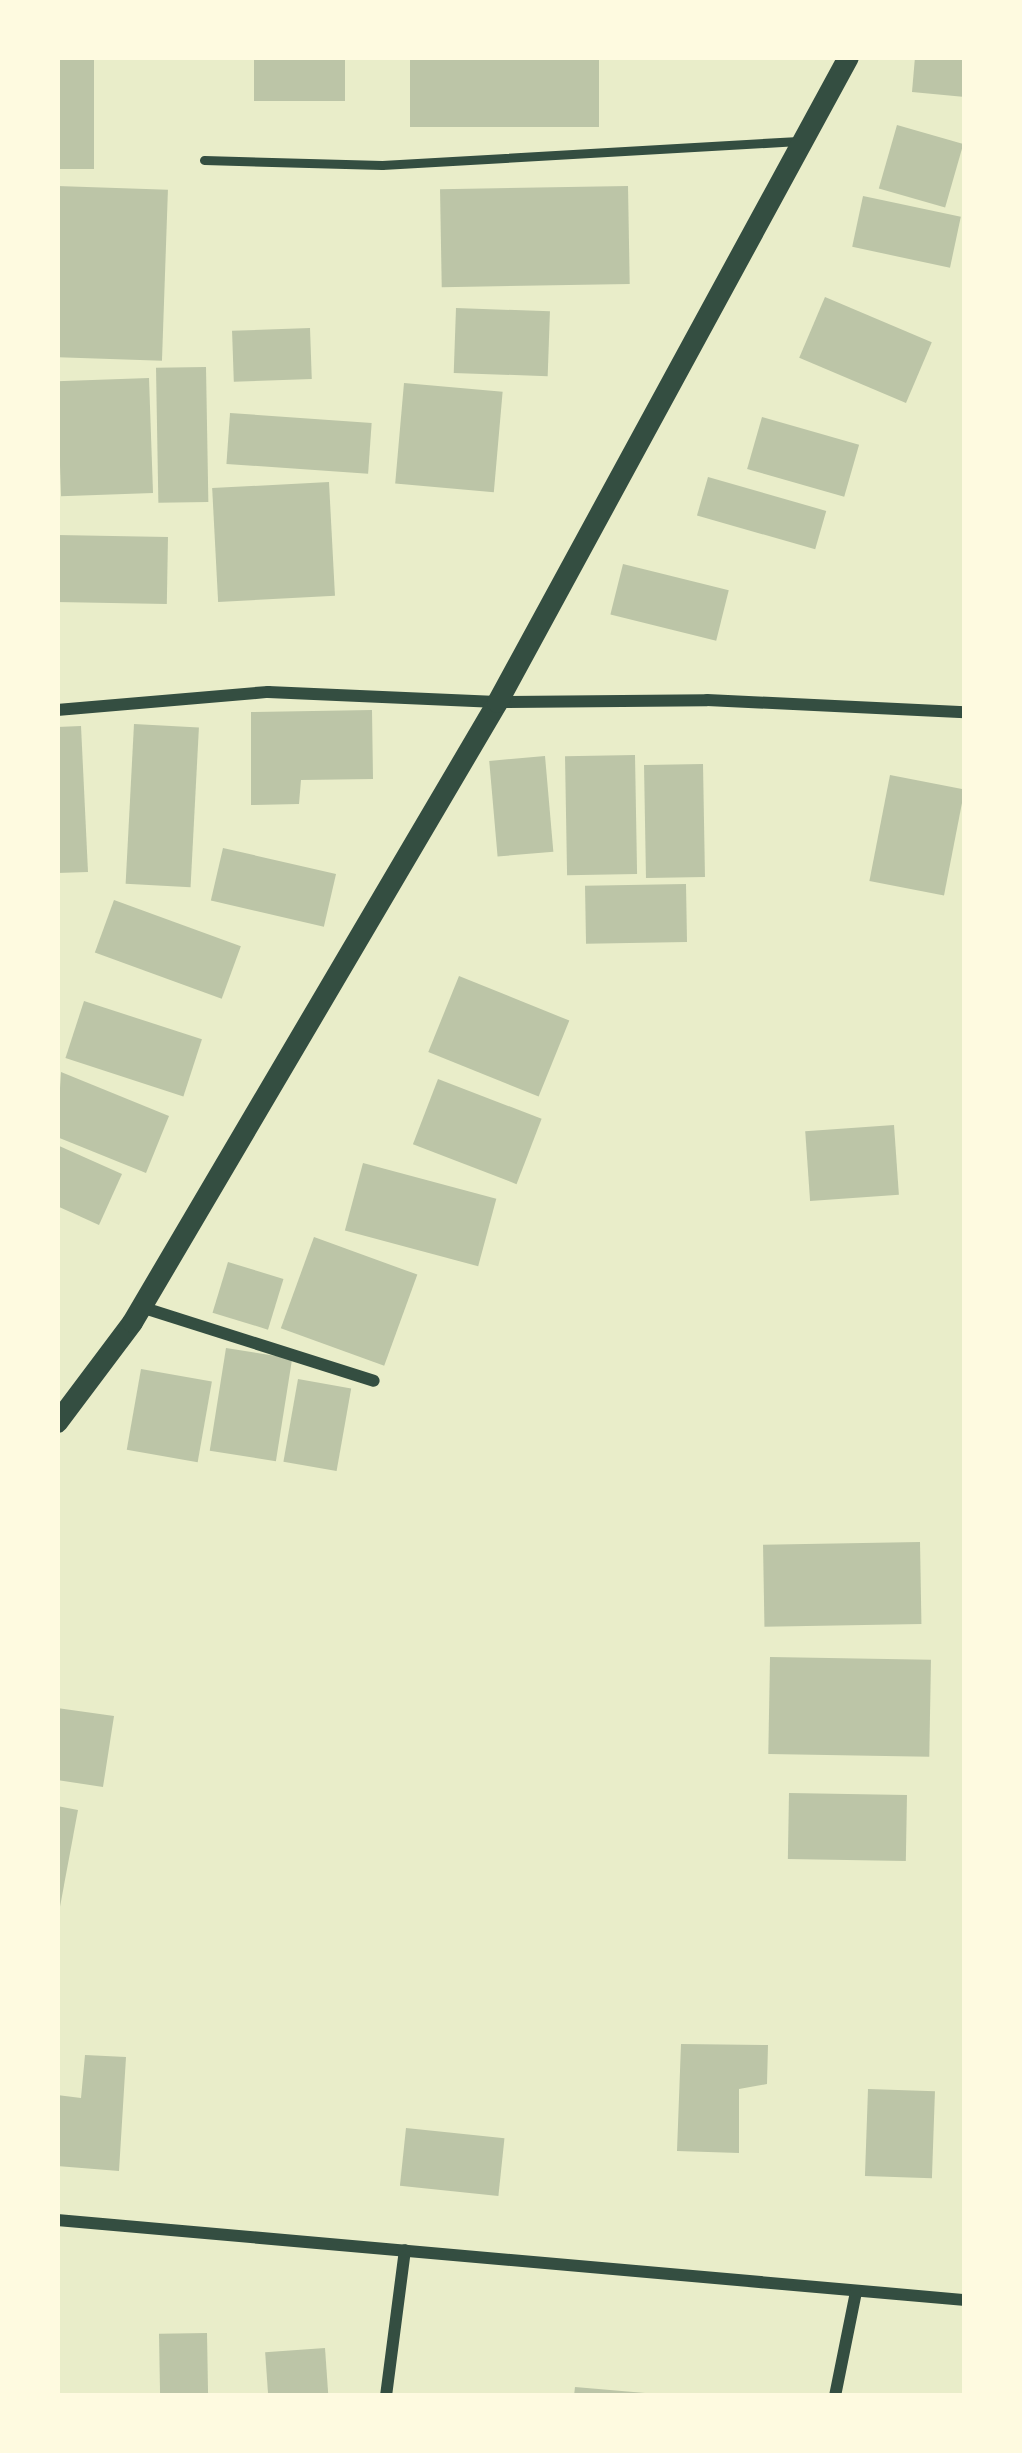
<!DOCTYPE html>
<html>
<head>
<meta charset="utf-8">
<style>
	body { margin:0 }
	#map { position:relative; width:1022px; height:2453px; overflow:hidden; background:#e9edc9; font-family:"Zilla Slab",serif }
	div>[style] { position:absolute }
	[style*='--x'] { left:calc(var(--x)*1px); top:calc(var(--y)*1px); width:calc(var(--w)*1px); rotate:calc(var(--a)*1deg) }
	.building>* { inset:0; background:#bcc5a7; transform-origin:0 0 }
	.service>* { height:9px; margin:-4.5px; padding:0 4.5px; transform-origin:4.5px; border-radius:4.5px; background:#344e41 }
	.minor>* { height:12px; margin:-6px; padding:0 6px; transform-origin:6px; border-radius:6px; background:#344e41 }
	.tertiary>* { height:21px; margin:-10.5px; padding:0 10.5px; transform-origin:10.5px; border-radius:10.5px; background:#344e41 }
	span { translate:-50% -50%; white-space:nowrap; text-align:center; line-height:1.15; -webkit-text-stroke:10px #fefae0; paint-order:stroke }
	.frame { position:absolute; inset:0; border:60px solid #fefae0; pointer-events:none }
</style>
</head>
<body>
<div id="map">
	<div class="building">
		<i style="left:57px;top:57px;width:37px;height:112px"></i>
		<i style="left:254px;top:57px;width:91px;height:44px"></i>
		<i style="left:410px;top:57px;width:189px;height:70px"></i>
		<i style="clip-path:polygon(915px 57px,965px 57px,965px 97px,912px 92px)"></i>
		<i style="left:897px;top:125px;width:69px;height:66px;rotate:16deg"></i>
		<i style="left:57px;top:186px;width:111px;height:171px;rotate:2deg"></i>
		<i style="left:628px;top:186px;width:98px;height:188px;rotate:89deg"></i>
		<i style="left:863px;top:196px;width:100px;height:52px;rotate:12deg"></i>
		<i style="left:825px;top:297px;width:116px;height:66px;rotate:23deg"></i>
		<i style="left:456px;top:308px;width:94px;height:65px;rotate:2deg"></i>
		<i style="left:310px;top:328px;width:51px;height:78px;rotate:88deg"></i>
		<i style="left:206px;top:367px;width:135px;height:50px;rotate:89deg"></i>
		<i style="left:149px;top:378px;width:115px;height:92px;rotate:88deg"></i>
		<i style="left:404px;top:383px;width:99px;height:101px;rotate:5deg"></i>
		<i style="left:230px;top:413px;width:142px;height:51px;rotate:4deg"></i>
		<i style="left:762px;top:417px;width:101px;height:54px;rotate:16deg"></i>
		<i style="left:708px;top:477px;width:123px;height:40px;rotate:16deg"></i>
		<i style="left:329px;top:482px;width:114px;height:117px;rotate:87deg"></i>
		<i style="left:57px;top:535px;width:111px;height:67px;rotate:1deg"></i>
		<i style="left:623px;top:564px;width:109px;height:52px;rotate:14deg"></i>
		<i style="clip-path:polygon(372px 710px,373px 779px,301px 780px,299px 804px,251px 805px,251px 712px)"></i>
		<i style="left:134px;top:724px;width:65px;height:160px;rotate:3deg"></i>
		<i style="clip-path:polygon(81px 726px,88px 872px,57px 873px,57px 727px)"></i>
		<i style="left:635px;top:755px;width:119px;height:70px;rotate:89deg"></i>
		<i style="left:545px;top:756px;width:96px;height:56px;rotate:85deg"></i>
		<i style="left:703px;top:764px;width:113px;height:59px;rotate:89deg"></i>
		<i style="left:890px;top:775px;width:76px;height:108px;rotate:11deg"></i>
		<i style="left:223px;top:848px;width:116px;height:54px;rotate:13deg"></i>
		<i style="left:686px;top:884px;width:58px;height:101px;rotate:89deg"></i>
		<i style="left:114px;top:900px;width:135px;height:56px;rotate:20deg"></i>
		<i style="left:459px;top:976px;width:119px;height:82px;rotate:22deg"></i>
		<i style="left:84px;top:1001px;width:124px;height:60px;rotate:18deg"></i>
		<i style="clip-path:polygon(61px 1072px,169px 1116px,146px 1173px,57px 1137px)"></i>
		<i style="left:438px;top:1079px;width:111px;height:70px;rotate:21deg"></i>
		<i style="left:894px;top:1125px;width:70px;height:89px;rotate:86deg"></i>
		<i style="clip-path:polygon(57px 1145px,122px 1174px,99px 1225px,57px 1206px)"></i>
		<i style="left:363px;top:1163px;width:138px;height:70px;rotate:15deg"></i>
		<i style="left:314px;top:1237px;width:110px;height:97px;rotate:20deg"></i>
		<i style="left:228px;top:1262px;width:58px;height:53px;rotate:17deg"></i>
		<i style="left:226px;top:1348px;width:67px;height:104px;rotate:9deg"></i>
		<i style="left:141px;top:1369px;width:72px;height:82px;rotate:10deg"></i>
		<i style="left:298px;top:1379px;width:54px;height:84px;rotate:10deg"></i>
		<i style="left:920px;top:1542px;width:82px;height:157px;rotate:89deg"></i>
		<i style="left:770px;top:1657px;width:161px;height:97px;rotate:1deg"></i>
		<i style="clip-path:polygon(57px 1708px,114px 1716px,103px 1787px,57px 1780px)"></i>
		<i style="left:789px;top:1793px;width:118px;height:66px;rotate:1deg"></i>
		<i style="clip-path:polygon(57px 1806px,78px 1810px,59px 1912px,57px 1912px)"></i>
		<i style="clip-path:polygon(681px 2044px,768px 2045px,767px 2084px,739px 2089px,739px 2153px,677px 2151px)"></i>
		<i style="clip-path:polygon(85px 2055px,126px 2057px,119px 2171px,57px 2166px,57px 2095px,81px 2098px)"></i>
		<i style="left:868px;top:2089px;width:67px;height:87px;rotate:2deg"></i>
		<i style="left:406px;top:2128px;width:99px;height:58px;rotate:6deg"></i>
		<i style="left:207px;top:2333px;width:63px;height:48px;rotate:89deg"></i>
		<i style="left:325px;top:2348px;width:48px;height:60px;rotate:86deg"></i>
		<i style="clip-path:polygon(575px 2387px,645px 2393px,645px 2396px,574px 2396px)"></i>
	</div>
	<div class="service">
		<i style="--x:204;--y:160;--w:178;--a:1.6"></i>
		<i style="--x:382;--y:165;--w:417;--a:-3.3"></i>
	</div>
	<div class="minor">
		<i style="--x:57;--y:710;--w:212;--a:-4.9"></i>
		<i style="--x:268;--y:692;--w:229;--a:2.5"></i>
		<i style="--x:497;--y:702;--w:210;--a:-0.5"></i>
		<i style="--x:707;--y:700;--w:258;--a:2.7"></i>
		<i style="--x:141;--y:1307;--w:244;--a:17.6"></i>
		<i style="--x:57;--y:2220;--w:912;--a:5.04"></i>
		<i style="--x:386;--y:2396;--w:147;--a:-82.6"></i>
		<i style="--x:835;--y:2396;--w:106;--a:-78.6"></i>
	</div>
	<div class="tertiary">
		<i style="--x:57;--y:1422;--w:125;--a:-53.1"></i>
		<i style="--x:132;--y:1322;--w:719;--a:-59.51"></i>
		<i style="--x:497;--y:702;--w:734;--a:-61.45"></i>
	</div>
	<div class="frame"></div>
</div>
</body>
</html>
